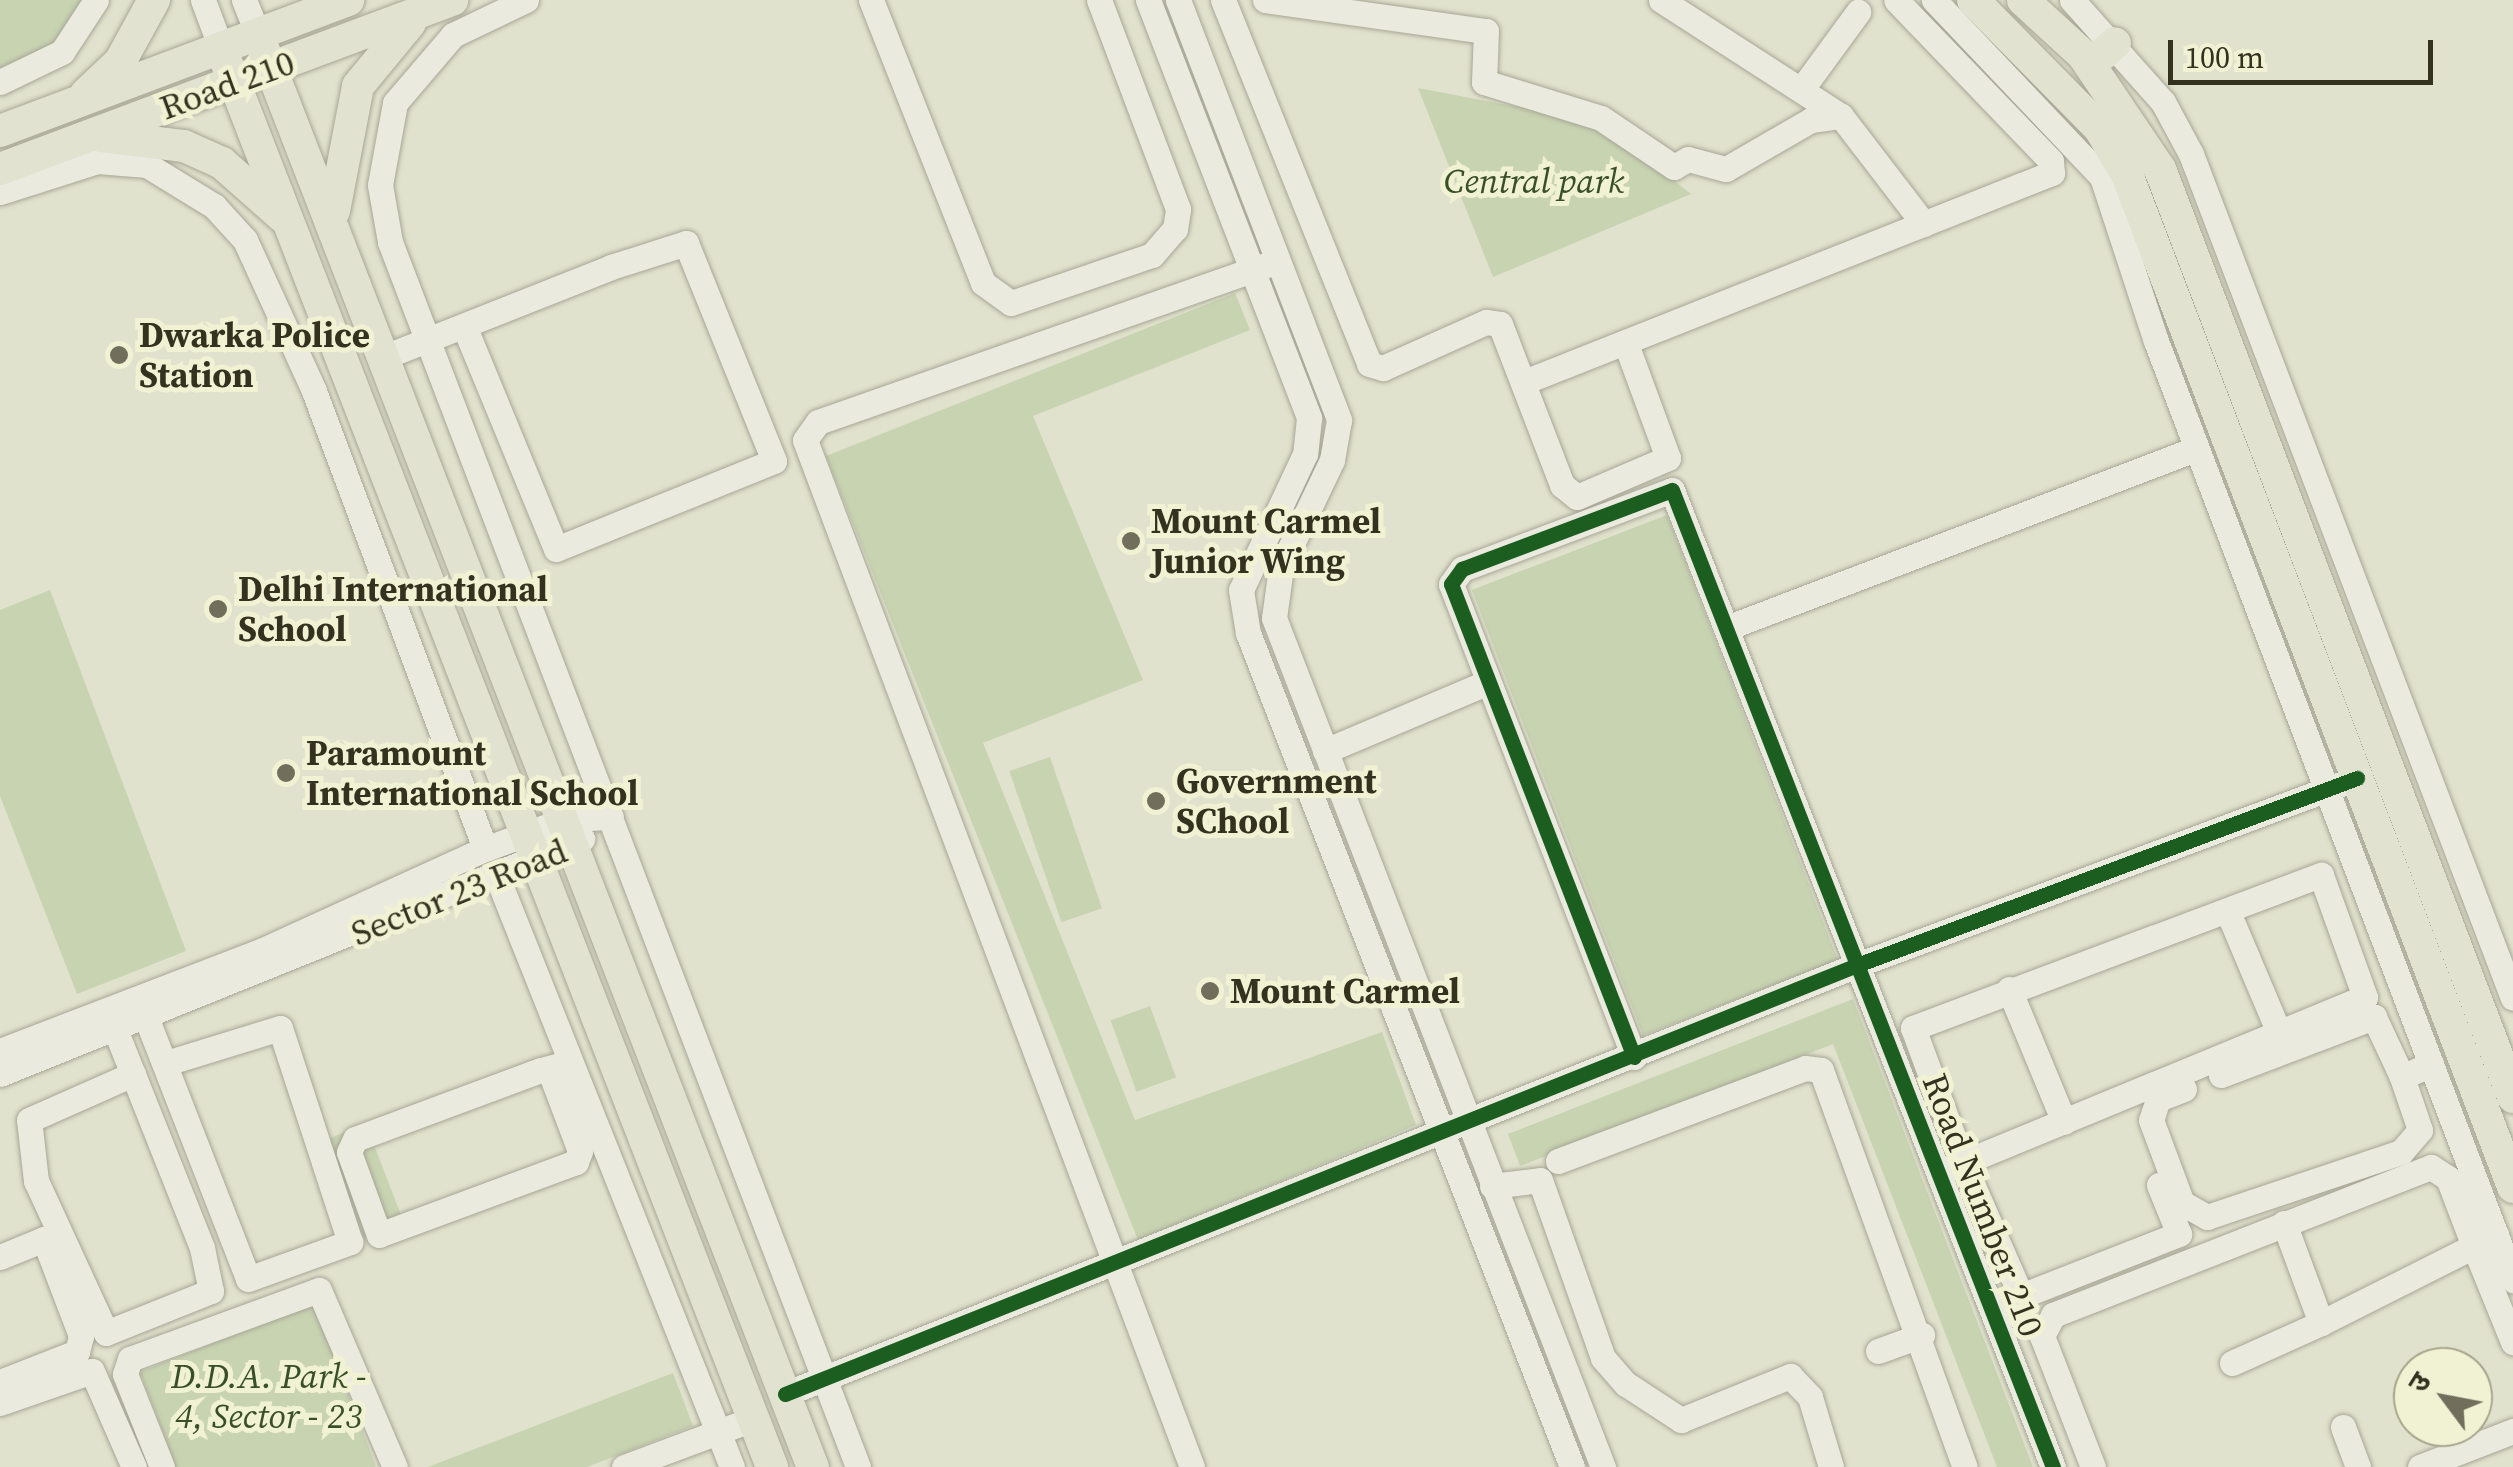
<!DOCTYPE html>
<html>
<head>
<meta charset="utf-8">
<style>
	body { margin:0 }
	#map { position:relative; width:2513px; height:1467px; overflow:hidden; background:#e1e2cd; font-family:"Source Serif 4","Noto Sans Devanagari",serif }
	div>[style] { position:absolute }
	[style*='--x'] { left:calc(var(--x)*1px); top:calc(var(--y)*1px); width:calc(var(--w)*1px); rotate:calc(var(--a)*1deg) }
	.green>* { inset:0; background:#c8d3b1; transform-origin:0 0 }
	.roads { filter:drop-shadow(0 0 2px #a7a696) drop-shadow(0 0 2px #a7a696) }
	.minor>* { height:25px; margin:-12.5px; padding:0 12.5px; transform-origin:12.5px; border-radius:12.5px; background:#eaeadf }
	.major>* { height:32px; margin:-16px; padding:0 16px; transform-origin:16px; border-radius:16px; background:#e1e2d0 }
	.cycleway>* { height:15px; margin:-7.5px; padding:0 7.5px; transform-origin:7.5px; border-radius:7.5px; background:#1b5e20 }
	.dots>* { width:28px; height:28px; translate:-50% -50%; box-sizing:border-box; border:5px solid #f1f2d4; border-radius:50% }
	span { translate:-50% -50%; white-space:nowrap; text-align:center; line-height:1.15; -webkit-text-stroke:10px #f1f2d4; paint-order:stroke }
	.street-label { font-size:35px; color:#35311f }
	.park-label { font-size:35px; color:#384f28; font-style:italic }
	.poi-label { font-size:35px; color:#35311f; font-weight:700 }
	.left { translate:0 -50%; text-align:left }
	.north { position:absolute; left:2393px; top:1347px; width:100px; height:100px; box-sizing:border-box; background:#f1f2d4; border:2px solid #a6a58c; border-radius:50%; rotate:302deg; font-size:28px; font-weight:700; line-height:40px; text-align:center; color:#35311f }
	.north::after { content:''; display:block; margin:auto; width:35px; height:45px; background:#716f5c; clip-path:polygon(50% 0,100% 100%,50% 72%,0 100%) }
	.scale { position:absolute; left:2168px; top:40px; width:265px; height:45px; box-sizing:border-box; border:5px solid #35311f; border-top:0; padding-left:12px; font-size:30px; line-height:35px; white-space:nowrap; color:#35311f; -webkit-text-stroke:8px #f1f2d4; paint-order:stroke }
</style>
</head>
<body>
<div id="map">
	<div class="green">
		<i style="clip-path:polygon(0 0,85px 0,41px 59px,0 75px)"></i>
		<i style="clip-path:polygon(1418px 88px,1602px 123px,1691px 194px,1493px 277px)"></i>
		<i style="clip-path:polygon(1235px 293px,1250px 330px,1033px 416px,1143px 680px,983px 743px,1135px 1120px,1382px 1032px,1416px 1125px,1138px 1240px,826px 456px)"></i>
		<i style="left:1667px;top:515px;width:477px;height:209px;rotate:69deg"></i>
		<i style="clip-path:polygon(50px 590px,186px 951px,77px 994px,0 796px,0 610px)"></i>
		<i style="left:1050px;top:757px;width:160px;height:43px;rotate:71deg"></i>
		<i style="clip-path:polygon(1853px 999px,2033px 1467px,1997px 1467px,1833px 1044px,1520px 1166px,1508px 1134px)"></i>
		<i style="left:1150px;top:1006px;width:76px;height:42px;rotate:70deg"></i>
		<i style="left:366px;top:1124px;width:105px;height:45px;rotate:69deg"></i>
		<i style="clip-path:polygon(315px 1303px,376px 1467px,176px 1467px,140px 1372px)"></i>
		<i style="clip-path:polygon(673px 1373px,693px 1426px,587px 1467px,428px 1467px)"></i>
	</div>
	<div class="roads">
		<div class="minor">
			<i style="--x:203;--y:0;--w:54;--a:69.6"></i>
			<i style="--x:244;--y:0;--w:38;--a:68"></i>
			<i style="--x:526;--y:0;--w:81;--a:154.4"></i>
			<i style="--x:453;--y:35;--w:89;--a:130.5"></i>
			<i style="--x:395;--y:103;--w:83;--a:100.4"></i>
			<i style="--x:380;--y:185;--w:58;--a:80"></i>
			<i style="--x:390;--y:242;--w:1311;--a:69.09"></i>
			<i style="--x:871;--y:0;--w:304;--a:68.4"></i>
			<i style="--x:983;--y:283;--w:34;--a:36"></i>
			<i style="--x:1011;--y:303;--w:149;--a:-18.8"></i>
			<i style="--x:1152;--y:255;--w:35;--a:-49"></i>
			<i style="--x:1175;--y:229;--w:20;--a:-81"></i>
			<i style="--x:1178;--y:209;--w:223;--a:-110.7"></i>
			<i style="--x:1148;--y:0;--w:448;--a:68.9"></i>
			<i style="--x:1309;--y:418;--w:36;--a:96"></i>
			<i style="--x:1305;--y:454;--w:150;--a:115.2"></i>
			<i style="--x:1241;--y:590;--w:44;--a:80.8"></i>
			<i style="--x:1248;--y:633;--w:895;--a:68.77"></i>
			<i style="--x:1178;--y:0;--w:450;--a:69"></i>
			<i style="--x:1339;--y:420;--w:41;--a:99.9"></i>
			<i style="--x:1332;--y:460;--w:119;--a:115.5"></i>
			<i style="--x:1281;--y:567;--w:51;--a:97.8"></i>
			<i style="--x:1274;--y:618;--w:911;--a:68.82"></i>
			<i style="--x:1223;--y:0;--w:392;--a:68.1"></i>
			<i style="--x:1369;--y:364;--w:15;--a:16"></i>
			<i style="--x:1383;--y:368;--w:113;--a:-24.1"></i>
			<i style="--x:1486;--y:322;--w:14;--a:8"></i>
			<i style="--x:1500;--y:324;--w:173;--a:68.9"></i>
			<i style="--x:1562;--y:485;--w:19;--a:39"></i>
			<i style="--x:1577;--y:497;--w:99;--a:-23.2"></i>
			<i style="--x:1668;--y:458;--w:121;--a:-110.2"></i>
			<i style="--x:1265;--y:0;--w:223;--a:8"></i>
			<i style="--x:1486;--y:31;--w:51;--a:92.2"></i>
			<i style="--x:1484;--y:82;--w:122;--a:17.1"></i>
			<i style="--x:1601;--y:118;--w:88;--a:33.9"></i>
			<i style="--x:1674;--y:167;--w:16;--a:-30"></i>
			<i style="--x:1688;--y:159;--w:39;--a:15"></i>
			<i style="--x:1726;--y:169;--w:98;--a:-30"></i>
			<i style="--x:1811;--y:120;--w:30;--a:-8"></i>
			<i style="--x:1841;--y:116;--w:136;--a:52.5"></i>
			<i style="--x:1661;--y:0;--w:214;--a:32.8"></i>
			<i style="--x:1934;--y:0;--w:244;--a:46.5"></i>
			<i style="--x:2102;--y:177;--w:173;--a:71.8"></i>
			<i style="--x:2156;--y:341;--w:1005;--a:69.18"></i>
			<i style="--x:2072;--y:0;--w:137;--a:48.3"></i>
			<i style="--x:2163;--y:102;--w:59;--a:61.7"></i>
			<i style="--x:2191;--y:154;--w:903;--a:69.12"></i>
			<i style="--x:0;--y:82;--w:69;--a:-25.8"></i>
			<i style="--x:62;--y:52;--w:62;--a:-56.8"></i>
			<i style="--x:1801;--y:90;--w:97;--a:-53.8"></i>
			<i style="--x:0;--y:192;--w:102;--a:-17.7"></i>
			<i style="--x:97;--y:161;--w:50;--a:4.6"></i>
			<i style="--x:147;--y:165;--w:79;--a:31.5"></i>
			<i style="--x:214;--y:206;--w:46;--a:47.6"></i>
			<i style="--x:245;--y:240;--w:166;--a:65.4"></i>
			<i style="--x:314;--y:391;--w:489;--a:69.5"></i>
			<i style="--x:389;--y:355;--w:239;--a:-21.6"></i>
			<i style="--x:611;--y:267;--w:79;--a:-17.7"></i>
			<i style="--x:686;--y:243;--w:235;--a:68"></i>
			<i style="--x:774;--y:461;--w:235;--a:158"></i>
			<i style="--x:556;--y:549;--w:241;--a:-112.4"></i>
			<i style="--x:1524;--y:382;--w:568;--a:-21.6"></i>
			<i style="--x:2052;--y:173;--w:12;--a:-95"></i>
			<i style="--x:2051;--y:161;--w:223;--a:-133.9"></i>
			<i style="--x:1729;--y:627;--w:500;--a:-20.9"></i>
			<i style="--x:1325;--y:751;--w:177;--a:-22.9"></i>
			<i style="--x:2321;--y:875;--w:130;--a:70.2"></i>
			<i style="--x:2365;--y:997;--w:435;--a:157.6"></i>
			<i style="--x:1963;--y:1163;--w:144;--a:-110.3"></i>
			<i style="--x:1913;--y:1028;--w:436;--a:-20.6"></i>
			<i style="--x:498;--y:879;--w:633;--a:68.3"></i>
			<i style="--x:2228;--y:912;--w:131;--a:67.1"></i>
			<i style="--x:2009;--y:989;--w:144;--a:67.5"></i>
			<i style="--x:146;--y:1017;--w:281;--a:68.7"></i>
			<i style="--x:248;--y:1279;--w:109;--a:-19.9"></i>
			<i style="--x:350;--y:1242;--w:225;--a:-108.1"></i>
			<i style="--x:280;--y:1028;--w:119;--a:162.9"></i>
			<i style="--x:115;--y:1029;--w:236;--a:68.3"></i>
			<i style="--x:202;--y:1248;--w:44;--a:78.2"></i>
			<i style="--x:211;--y:1291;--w:113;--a:158.2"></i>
			<i style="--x:106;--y:1333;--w:167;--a:-114.7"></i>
			<i style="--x:36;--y:1181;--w:61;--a:-96.5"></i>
			<i style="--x:29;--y:1120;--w:114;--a:-23.9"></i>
			<i style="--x:0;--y:1051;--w:282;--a:-21"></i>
			<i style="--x:263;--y:950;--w:244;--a:-24.5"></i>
			<i style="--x:485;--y:849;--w:86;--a:-20.3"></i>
			<i style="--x:566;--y:819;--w:45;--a:-2.5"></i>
			<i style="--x:1634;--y:1057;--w:507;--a:-111.15"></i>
			<i style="--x:1451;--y:584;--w:19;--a:-54"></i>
			<i style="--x:1462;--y:569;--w:224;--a:-20.6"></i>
			<i style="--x:1672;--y:490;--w:1049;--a:68.7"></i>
			<i style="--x:549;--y:1069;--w:88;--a:69.3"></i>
			<i style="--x:580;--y:1151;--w:12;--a:110"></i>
			<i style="--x:576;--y:1162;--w:210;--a:159.7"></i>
			<i style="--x:379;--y:1235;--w:88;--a:-109.9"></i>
			<i style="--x:349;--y:1152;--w:14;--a:-65"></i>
			<i style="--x:355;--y:1139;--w:198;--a:-20.4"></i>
			<i style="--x:541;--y:1070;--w:30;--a:-15"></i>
			<i style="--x:0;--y:1074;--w:628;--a:-21.99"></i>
			<i style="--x:2221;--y:1075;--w:164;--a:-20.8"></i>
			<i style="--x:2374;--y:1017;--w:66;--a:65"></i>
			<i style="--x:2184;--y:1089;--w:28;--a:159"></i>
			<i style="--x:2158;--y:1099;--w:22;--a:108"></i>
			<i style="--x:2151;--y:1120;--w:89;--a:69.5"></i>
			<i style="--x:2182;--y:1203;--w:29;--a:29"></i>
			<i style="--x:2207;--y:1217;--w:205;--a:-18.5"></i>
			<i style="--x:2401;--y:1152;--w:29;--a:-49"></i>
			<i style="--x:2420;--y:1130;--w:56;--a:-108.8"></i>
			<i style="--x:2402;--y:1077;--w:32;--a:-24"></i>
			<i style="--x:1558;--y:1161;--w:264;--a:-20.6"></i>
			<i style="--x:1805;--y:1068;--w:16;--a:7"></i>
			<i style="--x:1821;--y:1070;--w:422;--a:70.1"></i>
			<i style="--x:1948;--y:1169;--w:16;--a:-22"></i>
			<i style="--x:1963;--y:1163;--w:145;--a:66.4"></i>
			<i style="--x:2021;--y:1296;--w:170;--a:-21.4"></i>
			<i style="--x:2179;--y:1234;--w:53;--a:-112.2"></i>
			<i style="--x:1492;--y:1186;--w:48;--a:-7.1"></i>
			<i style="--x:1540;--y:1180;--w:189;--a:70.5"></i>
			<i style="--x:1603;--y:1358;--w:35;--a:49"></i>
			<i style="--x:1626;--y:1384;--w:66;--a:33.2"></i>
			<i style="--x:1681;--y:1420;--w:118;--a:-22"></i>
			<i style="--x:1790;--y:1376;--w:29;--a:46"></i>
			<i style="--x:1810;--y:1397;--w:73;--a:73.3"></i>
			<i style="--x:2284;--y:1223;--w:107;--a:69.7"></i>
			<i style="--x:2321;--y:1323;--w:171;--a:-26.7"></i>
			<i style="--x:2474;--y:1246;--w:104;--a:67.9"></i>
			<i style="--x:0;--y:1257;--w:48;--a:-22.2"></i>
			<i style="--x:44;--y:1239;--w:104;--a:69.1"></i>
			<i style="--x:81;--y:1336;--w:16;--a:104"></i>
			<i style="--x:77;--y:1352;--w:83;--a:158.7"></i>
			<i style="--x:1878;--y:1351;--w:47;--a:-20"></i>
			<i style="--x:2232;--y:1363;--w:98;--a:-24.2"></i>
			<i style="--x:785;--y:1394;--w:1155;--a:-21.81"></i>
			<i style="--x:1857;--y:965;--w:534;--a:-20.51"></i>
			<i style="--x:0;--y:1403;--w:97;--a:-19.2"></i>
			<i style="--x:92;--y:1371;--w:105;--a:66.4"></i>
			<i style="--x:2343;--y:1427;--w:43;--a:69.4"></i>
			<i style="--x:162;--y:1467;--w:100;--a:-111.7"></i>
			<i style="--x:125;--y:1374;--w:16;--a:-72"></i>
			<i style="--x:130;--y:1359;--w:201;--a:-20.1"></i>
			<i style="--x:319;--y:1290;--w:193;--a:66.8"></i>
			<i style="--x:624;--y:1467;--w:138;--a:-20.4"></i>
			<i style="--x:1192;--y:1467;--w:1097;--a:-110.65"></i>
			<i style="--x:805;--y:440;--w:22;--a:-54"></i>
			<i style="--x:818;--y:422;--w:487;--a:-19.3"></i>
			<i style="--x:2093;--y:1467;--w:141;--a:-111.3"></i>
			<i style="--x:2042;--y:1336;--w:24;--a:-62"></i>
			<i style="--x:2053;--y:1315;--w:406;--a:-21.4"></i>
			<i style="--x:2431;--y:1167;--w:20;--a:33"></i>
			<i style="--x:2448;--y:1178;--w:73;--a:69.1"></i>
			<i style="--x:2474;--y:1246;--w:25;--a:-27"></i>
			<i style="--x:2420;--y:1467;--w:100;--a:-21.2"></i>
		</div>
		<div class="major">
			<i style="--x:1973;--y:0;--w:181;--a:45.4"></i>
			<i style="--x:2100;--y:129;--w:56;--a:59.7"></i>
			<i style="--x:2128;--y:177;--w:1081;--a:69.13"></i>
			<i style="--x:2023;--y:0;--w:81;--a:42.5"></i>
			<i style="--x:2083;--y:55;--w:138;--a:56"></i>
			<i style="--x:2160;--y:169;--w:993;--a:69.17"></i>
			<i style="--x:258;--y:35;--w:1536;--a:68.82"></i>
			<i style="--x:222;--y:51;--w:1519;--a:68.77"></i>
			<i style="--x:2090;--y:65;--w:33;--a:-41"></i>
			<i style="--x:86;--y:94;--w:47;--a:-43.3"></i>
			<i style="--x:120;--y:62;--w:71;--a:-61.3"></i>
			<i style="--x:0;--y:131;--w:372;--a:-20.6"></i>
			<i style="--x:101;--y:136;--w:84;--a:6.9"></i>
			<i style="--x:184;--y:146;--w:42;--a:24.1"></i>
			<i style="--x:222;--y:163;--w:81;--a:41.5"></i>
			<i style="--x:0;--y:169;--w:483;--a:-20.5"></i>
			<i style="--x:334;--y:211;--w:127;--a:-79.1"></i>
			<i style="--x:358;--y:86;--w:82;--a:-50.5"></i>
		</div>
	</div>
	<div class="cycleway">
		<i style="--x:1634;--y:1057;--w:507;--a:-111.15"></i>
		<i style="--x:1451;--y:584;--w:19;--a:-54"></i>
		<i style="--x:1462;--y:569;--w:224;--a:-20.6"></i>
		<i style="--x:1672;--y:490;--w:1049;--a:68.7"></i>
		<i style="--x:785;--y:1394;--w:1155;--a:-21.81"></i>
		<i style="--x:1857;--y:965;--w:534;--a:-20.51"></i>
	</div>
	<div class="dots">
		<i style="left:119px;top:355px;background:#716f5c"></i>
		<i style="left:1131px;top:541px;background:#716f5c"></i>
		<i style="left:218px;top:609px;background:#716f5c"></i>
		<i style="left:286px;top:773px;background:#716f5c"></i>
		<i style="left:1156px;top:801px;background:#716f5c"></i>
		<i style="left:1210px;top:991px;background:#716f5c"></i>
	</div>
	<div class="street-label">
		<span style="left:227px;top:85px;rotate:-20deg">Road 210</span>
		<span style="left:459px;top:892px;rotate:-22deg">Sector 23 Road</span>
		<span style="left:1983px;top:1205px;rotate:69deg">Road Number 210</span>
	</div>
	<div class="park-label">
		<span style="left:1534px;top:181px">Central park</span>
		<span style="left:269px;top:1396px">D.D.A. Park -<br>4, Sector - 23</span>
	</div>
	<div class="poi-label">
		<span class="left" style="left:139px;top:355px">Dwarka Police<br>Station</span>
		<span class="left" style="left:1151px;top:541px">Mount Carmel<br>Junior Wing</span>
		<span class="left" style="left:238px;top:609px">Delhi International<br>School</span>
		<span class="left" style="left:306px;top:773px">Paramount<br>International School</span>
		<span class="left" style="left:1176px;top:801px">Government<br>SChool</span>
		<span class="left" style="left:1230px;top:991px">Mount Carmel</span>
	</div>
	<div class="north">उ</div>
	<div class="scale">100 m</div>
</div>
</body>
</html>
